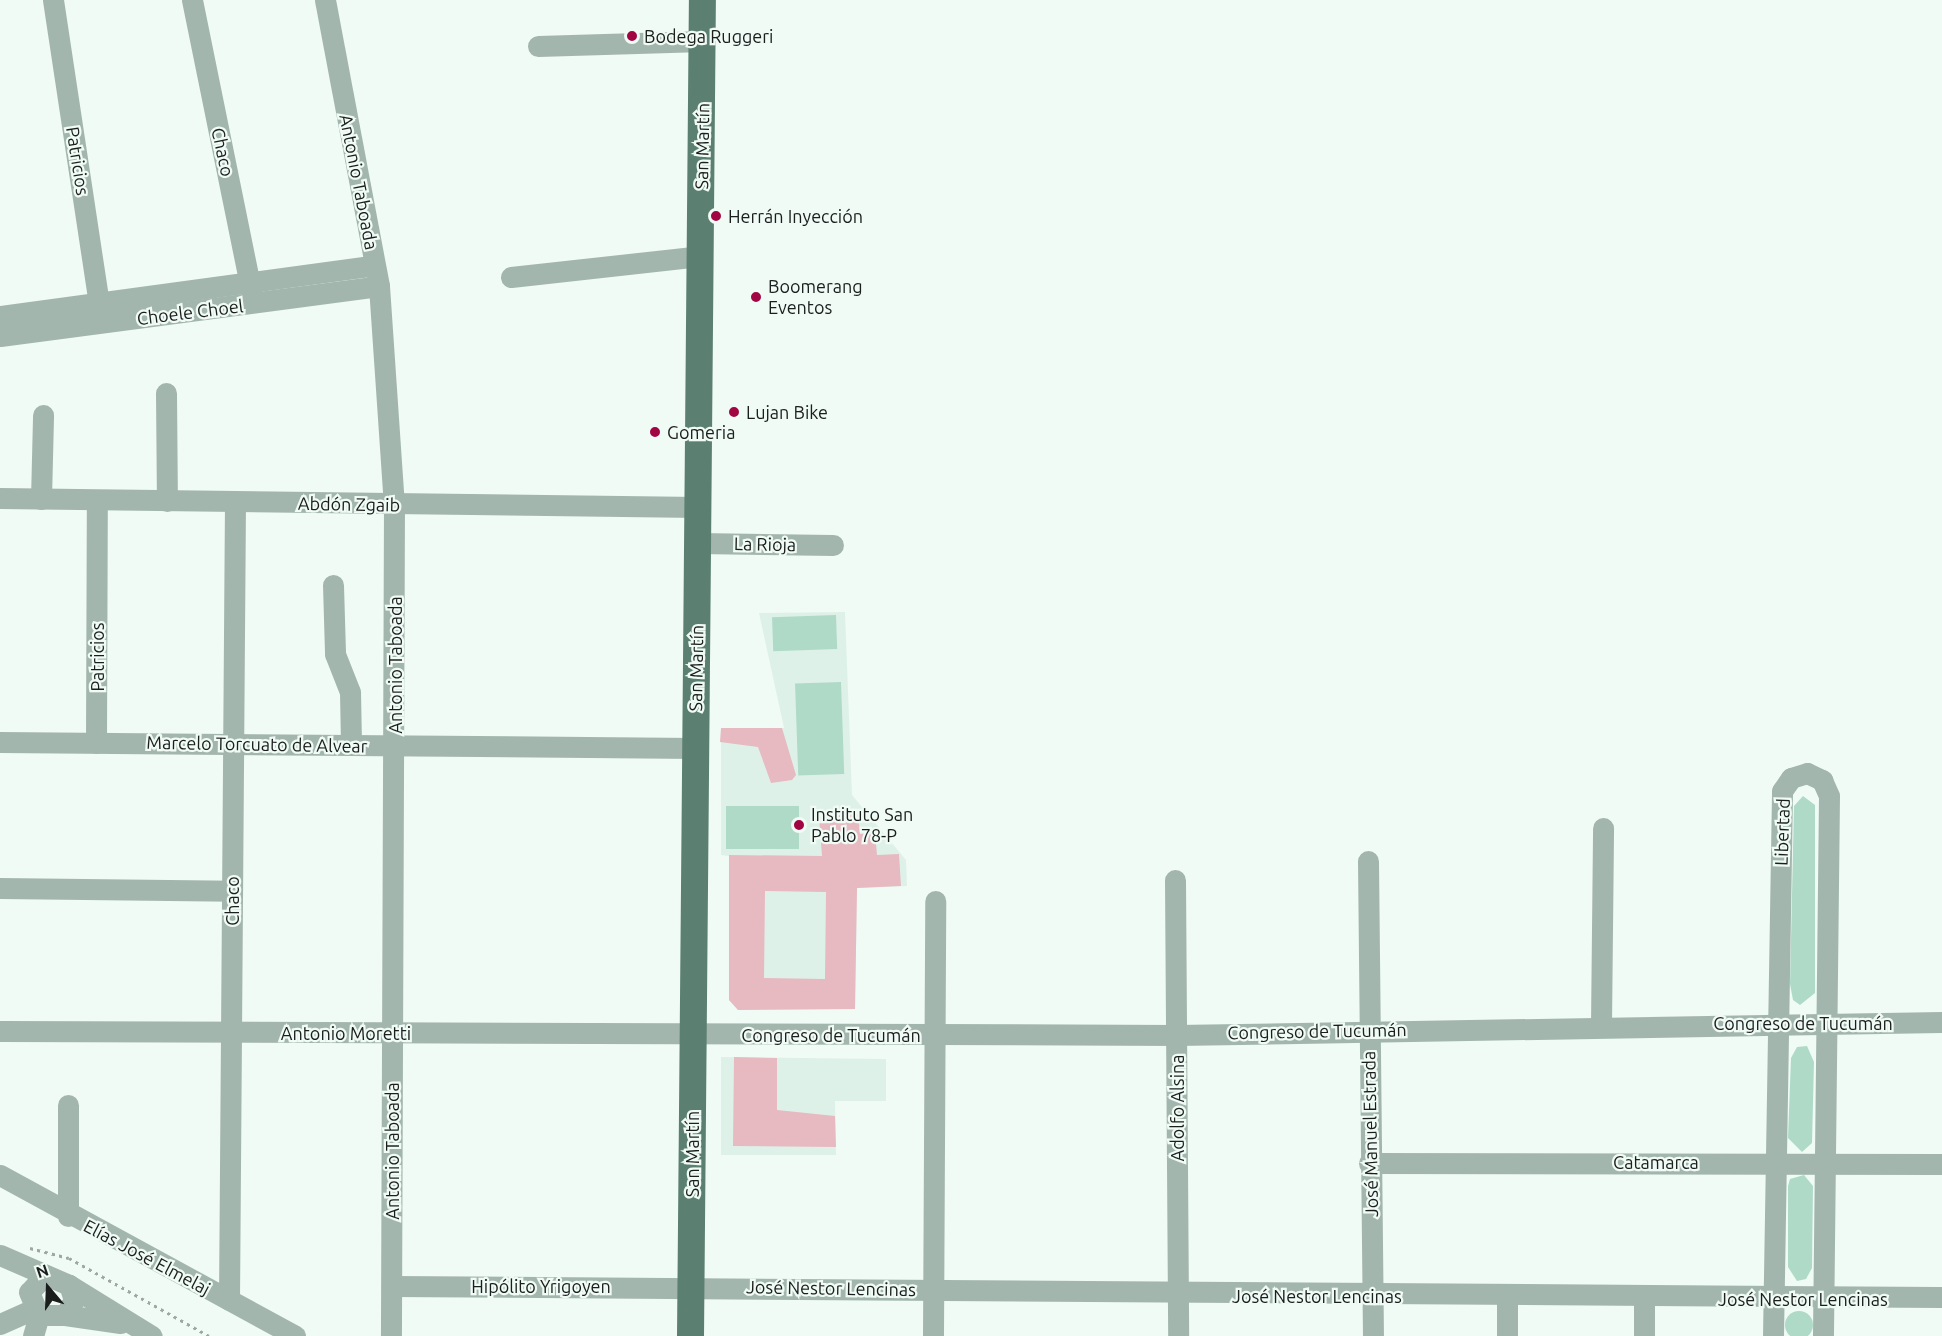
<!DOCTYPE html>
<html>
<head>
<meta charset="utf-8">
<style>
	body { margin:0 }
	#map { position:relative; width:1942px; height:1336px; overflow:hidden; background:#f0fbf6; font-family:Ubuntu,sans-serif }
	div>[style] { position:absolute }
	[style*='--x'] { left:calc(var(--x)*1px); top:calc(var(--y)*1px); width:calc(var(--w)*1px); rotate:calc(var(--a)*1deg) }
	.built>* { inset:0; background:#def1e8 }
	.green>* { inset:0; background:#afdac8; transform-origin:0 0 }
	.round { border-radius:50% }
	.building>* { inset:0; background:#e7b9c0 }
	.path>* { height:3px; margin-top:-1.5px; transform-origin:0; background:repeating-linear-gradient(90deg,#9fa7a3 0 3px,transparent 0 7.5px) }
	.minor>* { height:21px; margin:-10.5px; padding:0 10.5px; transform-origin:10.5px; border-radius:10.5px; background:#a3b6ae }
	.major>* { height:27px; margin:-13.5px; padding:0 13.5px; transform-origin:13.5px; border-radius:13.5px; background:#5b7f71 }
	.dots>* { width:16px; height:16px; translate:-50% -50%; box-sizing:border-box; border:3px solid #f0fbf6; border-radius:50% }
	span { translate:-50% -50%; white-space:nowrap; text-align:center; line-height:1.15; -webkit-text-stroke:4.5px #f0fbf6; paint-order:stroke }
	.poi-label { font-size:18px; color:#1a1e1c }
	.left { translate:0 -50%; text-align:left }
	.street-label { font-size:18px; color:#1a1e1c }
	.north { position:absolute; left:18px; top:1258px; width:60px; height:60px; -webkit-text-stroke:4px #f0fbf6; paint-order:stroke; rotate:341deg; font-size:16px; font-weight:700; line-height:24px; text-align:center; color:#1a1e1c }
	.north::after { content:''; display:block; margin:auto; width:21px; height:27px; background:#1a1e1c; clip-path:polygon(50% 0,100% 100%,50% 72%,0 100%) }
</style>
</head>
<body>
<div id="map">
	<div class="built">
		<i style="clip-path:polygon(845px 612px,852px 795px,906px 860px,907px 886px,857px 888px,855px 1009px,738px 1010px,729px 1000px,729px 856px,721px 855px,721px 728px,784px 728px,759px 613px)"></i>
		<i style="clip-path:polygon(721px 1057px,886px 1059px,886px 1101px,835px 1101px,836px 1155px,721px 1155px)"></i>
	</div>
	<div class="green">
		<i style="left:836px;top:615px;width:34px;height:64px;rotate:88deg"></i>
		<i style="left:841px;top:682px;width:92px;height:46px;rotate:88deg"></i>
		<i style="clip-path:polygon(1803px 796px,1815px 805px,1815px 993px,1800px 1005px,1793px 1000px,1790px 984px,1794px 806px)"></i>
		<i style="left:726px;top:806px;width:73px;height:43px"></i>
		<i style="clip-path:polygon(1807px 1046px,1814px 1062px,1812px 1143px,1802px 1152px,1788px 1138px,1791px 1058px,1797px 1047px)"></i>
		<i style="clip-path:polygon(1804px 1175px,1813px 1186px,1812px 1268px,1806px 1279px,1797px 1281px,1788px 1267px,1788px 1186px,1790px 1179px)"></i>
		<i class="round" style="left:1785px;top:1311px;width:28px;height:28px"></i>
	</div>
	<div class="building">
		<i style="clip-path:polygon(721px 728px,782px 728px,796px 775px,792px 780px,771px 783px,758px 747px,720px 742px)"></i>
		<i style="clip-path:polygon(evenodd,858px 814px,860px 834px,875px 833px,877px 855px,899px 854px,901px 886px,857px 888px,855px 1009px,738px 1010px,729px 1000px,729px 855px,822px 856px,819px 817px,858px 814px,765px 891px,826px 892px,825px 979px,764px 978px,765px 891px)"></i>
		<i style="clip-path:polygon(734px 1057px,777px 1058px,777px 1110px,835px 1116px,836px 1147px,733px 1146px)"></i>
	</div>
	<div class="path">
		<i style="--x:30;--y:1248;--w:40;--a:14.4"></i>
		<i style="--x:69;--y:1258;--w:160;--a:29.1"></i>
	</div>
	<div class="minor">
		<i style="--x:53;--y:0;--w:320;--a:81.4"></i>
		<i style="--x:192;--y:0;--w:300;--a:78.5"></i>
		<i style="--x:325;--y:0;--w:291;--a:79.3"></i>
		<i style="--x:379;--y:286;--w:219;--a:86.1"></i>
		<i style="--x:394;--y:504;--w:832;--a:90.21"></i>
		<i style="--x:538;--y:46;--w:165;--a:-1.7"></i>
		<i style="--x:511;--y:277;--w:190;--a:-6.3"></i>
		<i style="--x:0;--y:316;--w:378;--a:-7.7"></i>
		<i style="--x:0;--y:336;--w:382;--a:-7.5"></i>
		<i style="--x:166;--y:393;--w:108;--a:89.5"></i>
		<i style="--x:0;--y:498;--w:698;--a:0.74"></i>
		<i style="--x:41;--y:499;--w:84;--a:-88.6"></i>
		<i style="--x:697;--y:543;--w:136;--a:0.8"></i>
		<i style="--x:333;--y:585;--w:69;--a:88.3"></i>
		<i style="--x:335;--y:654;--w:41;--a:68.5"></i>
		<i style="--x:350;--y:692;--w:53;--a:88.9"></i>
		<i style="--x:0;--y:742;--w:695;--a:0.49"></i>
		<i style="--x:96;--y:743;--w:243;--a:-89.8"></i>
		<i style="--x:1368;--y:861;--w:475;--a:89.4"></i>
		<i style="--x:1175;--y:880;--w:456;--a:89.6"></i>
		<i style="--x:0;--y:888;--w:232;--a:0.7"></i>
		<i style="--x:1601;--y:1025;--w:197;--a:-89.4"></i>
		<i style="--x:0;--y:1031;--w:1177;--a:0.19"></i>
		<i style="--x:1177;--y:1035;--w:765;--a:-0.97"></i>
		<i style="--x:1369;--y:1163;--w:573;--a:0.1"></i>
		<i style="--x:0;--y:1175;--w:336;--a:28.6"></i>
		<i style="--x:68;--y:1216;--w:111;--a:-90"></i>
		<i style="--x:0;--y:1255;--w:75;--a:23.5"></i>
		<i style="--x:69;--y:1285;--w:97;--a:31.6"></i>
		<i style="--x:45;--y:1275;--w:23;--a:133"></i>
		<i style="--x:29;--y:1292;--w:25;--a:67"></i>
		<i style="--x:39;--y:1315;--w:26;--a:0"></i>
		<i style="--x:65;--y:1315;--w:17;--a:-59"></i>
		<i style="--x:74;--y:1300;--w:16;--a:-108"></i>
		<i style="--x:392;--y:1286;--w:1550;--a:0.41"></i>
		<i style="--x:229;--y:1300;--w:798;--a:-89.57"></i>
		<i style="--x:65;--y:1315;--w:56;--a:8.3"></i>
		<i style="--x:0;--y:1324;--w:36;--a:-24"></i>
		<i style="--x:33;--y:1336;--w:22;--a:-74"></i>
		<i style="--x:933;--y:1336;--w:435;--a:-89.7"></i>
		<i style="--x:1507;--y:1336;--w:39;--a:-90"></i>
		<i style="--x:1644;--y:1336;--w:38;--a:-90"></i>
		<i style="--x:1773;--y:1336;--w:545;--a:-89.05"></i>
		<i style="--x:1782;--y:791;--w:16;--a:-55"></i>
		<i style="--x:1791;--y:778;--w:17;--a:-17"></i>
		<i style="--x:1807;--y:773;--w:17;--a:25"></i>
		<i style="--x:1822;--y:780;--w:17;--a:66"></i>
		<i style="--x:1829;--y:796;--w:540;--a:90.64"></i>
	</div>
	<div class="major">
		<i style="--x:690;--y:1336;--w:1336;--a:-89.49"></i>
	</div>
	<div class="dots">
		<i style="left:632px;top:36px;background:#a10542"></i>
		<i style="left:716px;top:216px;background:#a10542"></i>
		<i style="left:756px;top:297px;background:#a10542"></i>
		<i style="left:734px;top:412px;background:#a10542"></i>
		<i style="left:655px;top:432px;background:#a10542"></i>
		<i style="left:799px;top:825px;background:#a10542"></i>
	</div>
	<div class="poi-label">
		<span class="left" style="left:644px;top:36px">Bodega Ruggeri</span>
		<span class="left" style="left:728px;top:216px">Herrán Inyección</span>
		<span class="left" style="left:768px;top:297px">Boomerang<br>Eventos</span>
		<span class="left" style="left:746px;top:412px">Lujan Bike</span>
		<span class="left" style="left:667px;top:432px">Gomeria</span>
		<span class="left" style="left:811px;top:825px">Instituto San<br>Pablo 78-P</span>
	</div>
	<div class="street-label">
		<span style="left:702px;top:146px;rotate:-89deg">San Martín</span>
		<span style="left:223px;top:152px;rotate:78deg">Chaco</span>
		<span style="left:78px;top:161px;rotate:81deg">Patricios</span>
		<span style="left:359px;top:182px;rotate:79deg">Antonio Taboada</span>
		<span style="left:190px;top:312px;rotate:-7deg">Choele Choel</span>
		<span style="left:349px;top:504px;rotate:1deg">Abdón Zgaib</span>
		<span style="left:765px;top:544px;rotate:1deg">La Rioja</span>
		<span style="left:97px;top:657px;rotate:-90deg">Patricios</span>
		<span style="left:395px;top:665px;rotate:-90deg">Antonio Taboada</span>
		<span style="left:696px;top:668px;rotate:-89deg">San Martín</span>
		<span style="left:257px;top:744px;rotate:1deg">Marcelo Torcuato de Alvear</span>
		<span style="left:1782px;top:832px;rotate:-88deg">Libertad</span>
		<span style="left:232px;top:901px;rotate:-90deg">Chaco</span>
		<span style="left:1803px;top:1023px">Congreso de Tucumán</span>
		<span style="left:1317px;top:1031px;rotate:-1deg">Congreso de Tucumán</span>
		<span style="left:346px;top:1033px">Antonio Moretti</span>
		<span style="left:831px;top:1035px">Congreso de Tucumán</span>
		<span style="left:1177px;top:1108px;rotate:-90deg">Adolfo Alsina</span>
		<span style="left:1370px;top:1134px;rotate:-91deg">José Manuel Estrada</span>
		<span style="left:392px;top:1151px;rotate:-90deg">Antonio Taboada</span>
		<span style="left:692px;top:1154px;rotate:-90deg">San Martín</span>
		<span style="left:1656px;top:1162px">Catamarca</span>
		<span style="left:147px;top:1257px;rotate:28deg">Elías José Elmelaj</span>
		<span style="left:541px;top:1286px">Hipólito Yrigoyen</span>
		<span style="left:831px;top:1288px;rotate:1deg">José Nestor Lencinas</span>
		<span style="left:1317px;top:1296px">José Nestor Lencinas</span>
		<span style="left:1803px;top:1299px">José Nestor Lencinas</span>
	</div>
	<div class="north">N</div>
</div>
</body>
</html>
